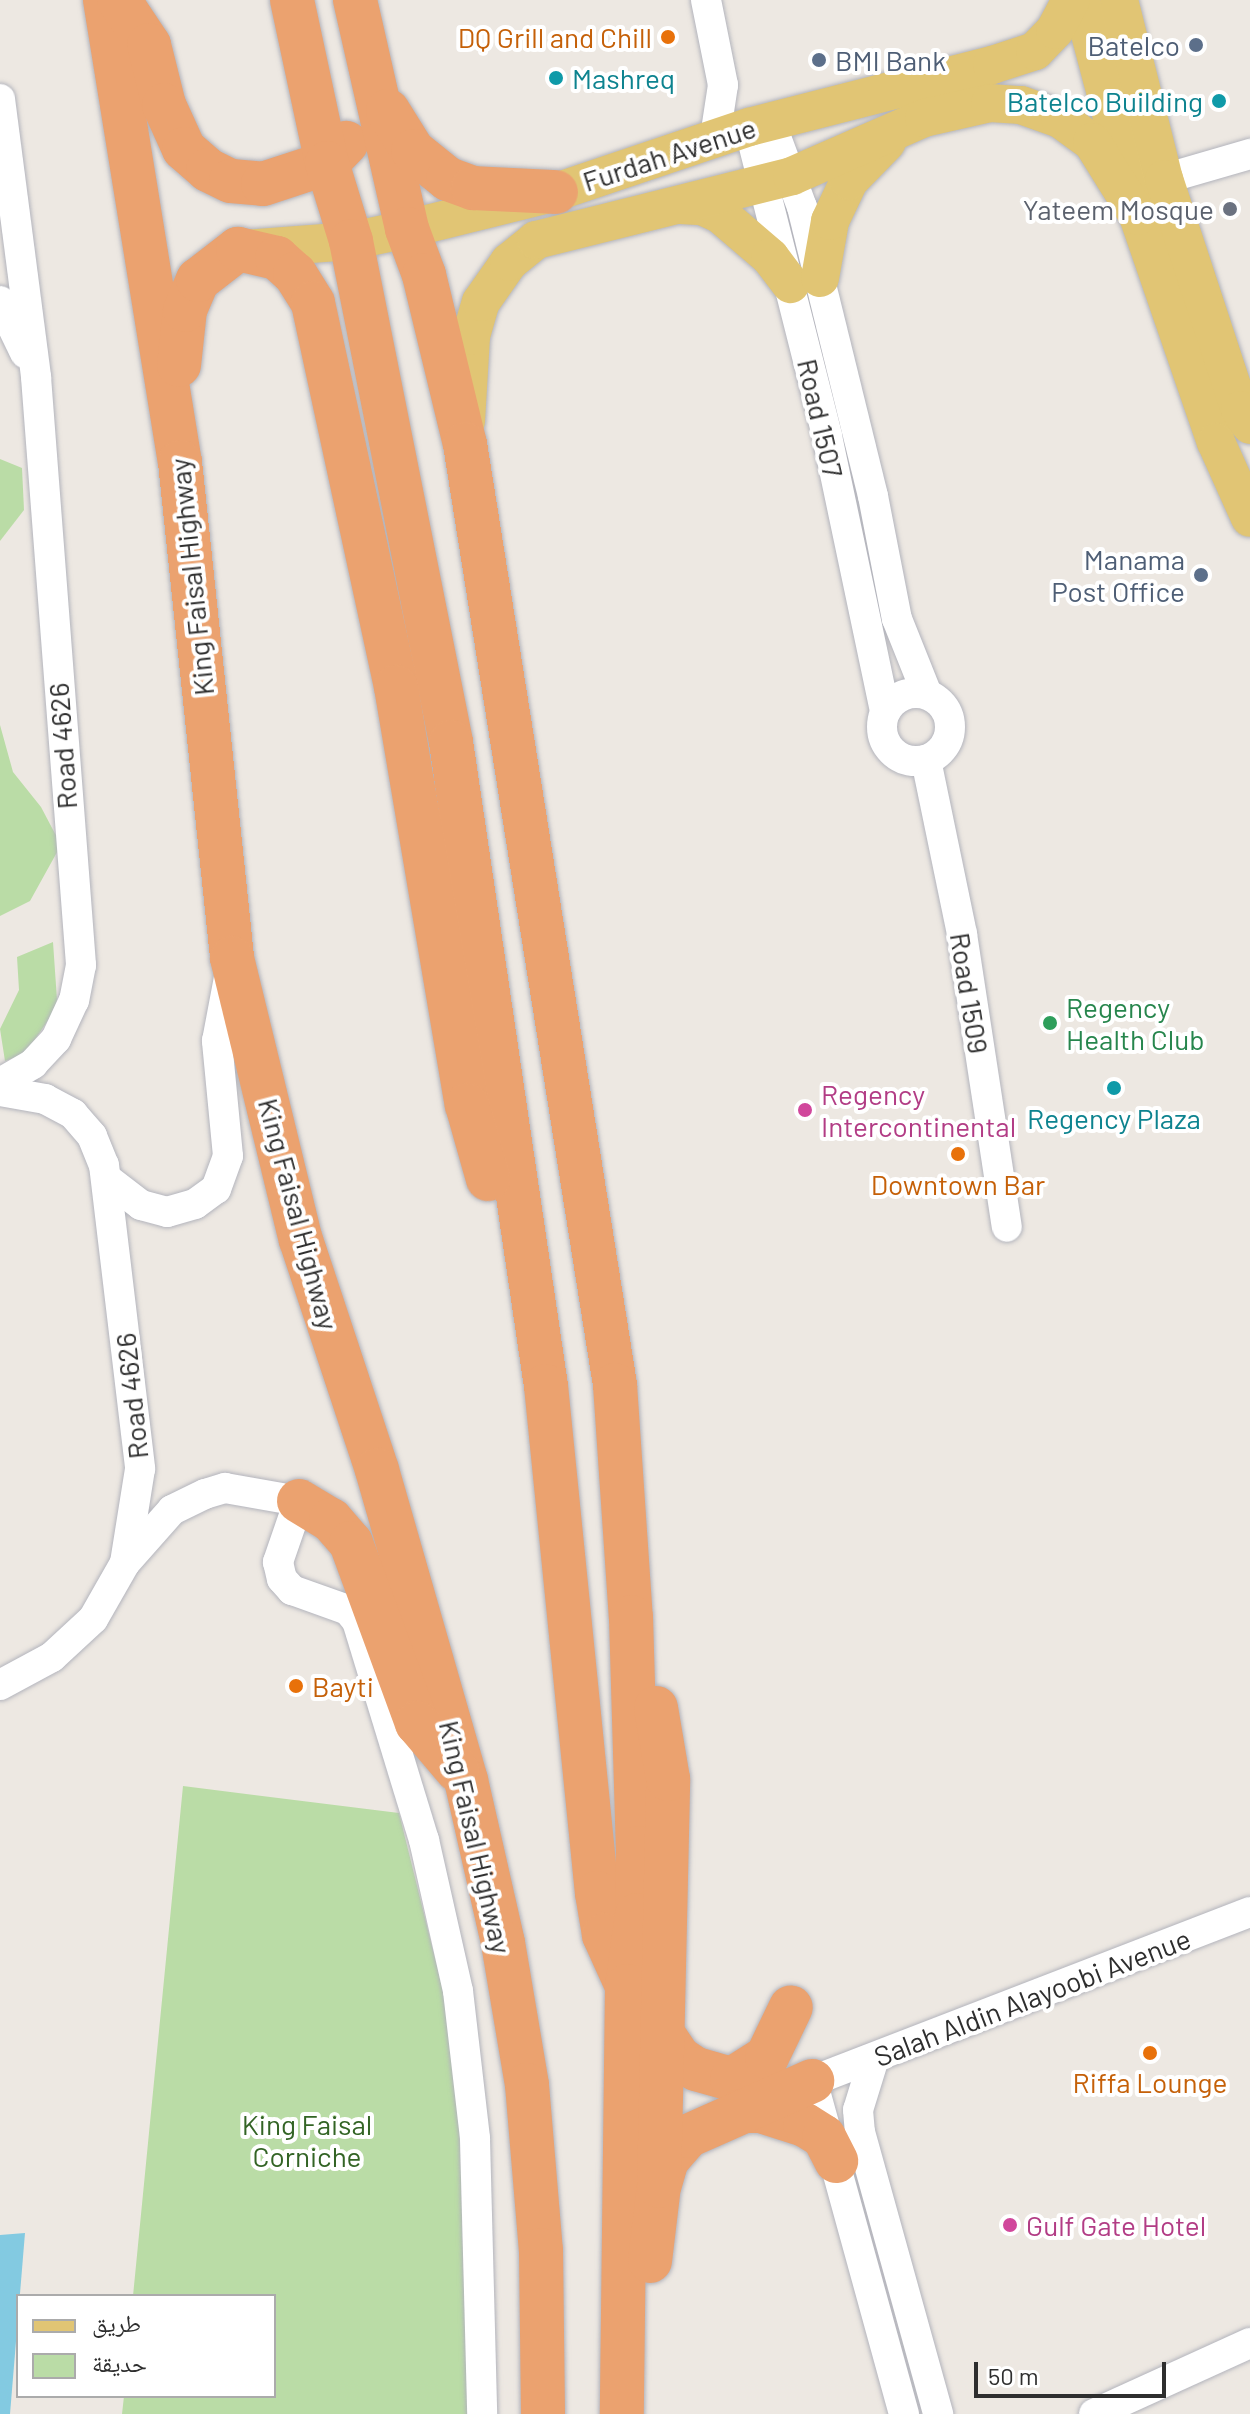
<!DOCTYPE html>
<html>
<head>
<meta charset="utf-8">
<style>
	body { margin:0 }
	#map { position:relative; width:1250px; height:2414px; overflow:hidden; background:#ede8e2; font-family:Barlow,"Noto Naskh Arabic",sans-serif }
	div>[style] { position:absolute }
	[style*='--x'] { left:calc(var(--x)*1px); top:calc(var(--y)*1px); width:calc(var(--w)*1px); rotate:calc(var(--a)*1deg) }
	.green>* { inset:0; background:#badca6 }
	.water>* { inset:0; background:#83cae1 }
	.roads { filter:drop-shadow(0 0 2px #b3b4bc) drop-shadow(0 0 2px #b3b4bc) }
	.minor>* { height:30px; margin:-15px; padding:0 15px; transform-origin:15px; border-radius:15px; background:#fff }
	.minor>.ring { margin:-15px; padding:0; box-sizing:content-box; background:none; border:30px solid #fff; border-radius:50% }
	.major>* { height:38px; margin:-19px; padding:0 19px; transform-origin:19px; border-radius:19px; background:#e1c574 }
	.highway>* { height:44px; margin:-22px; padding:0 22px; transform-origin:22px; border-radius:22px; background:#eba26f }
	.dots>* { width:22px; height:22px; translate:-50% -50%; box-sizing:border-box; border:4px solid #fff; border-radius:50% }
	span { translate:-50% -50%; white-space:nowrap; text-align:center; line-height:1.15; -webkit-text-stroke:8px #fff; paint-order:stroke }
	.food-label { font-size:28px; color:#c56008 }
	.right { translate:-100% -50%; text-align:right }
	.left { translate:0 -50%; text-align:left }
	.service-label { font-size:28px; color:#4e5e75 }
	.culture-label { font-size:28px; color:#0d838f }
	.street-label { font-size:28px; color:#2e2e2e }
	.worship-label { font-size:28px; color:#5b616d }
	.leisure-label { font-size:28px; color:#27864d }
	.hotel-label { font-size:28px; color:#b23c85 }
	.park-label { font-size:28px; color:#336425 }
	.legend { position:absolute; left:16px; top:2294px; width:260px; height:104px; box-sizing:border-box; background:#fff; border:2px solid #ababab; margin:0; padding:10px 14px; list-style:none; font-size:24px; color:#2e2e2e }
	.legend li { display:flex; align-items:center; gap:16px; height:40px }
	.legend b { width:40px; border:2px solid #ababab }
	.scale { position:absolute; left:974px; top:2362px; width:192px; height:36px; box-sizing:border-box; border:4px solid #2e2e2e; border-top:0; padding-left:10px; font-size:24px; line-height:28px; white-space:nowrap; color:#2e2e2e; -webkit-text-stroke:6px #fff; paint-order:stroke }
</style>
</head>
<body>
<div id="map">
	<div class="green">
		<i style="clip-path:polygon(0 459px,22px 468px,24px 510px,0 541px)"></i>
		<i style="clip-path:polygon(0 725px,13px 772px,41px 807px,61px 845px,30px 901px,0 916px)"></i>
		<i style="clip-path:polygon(53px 942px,57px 1000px,53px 1013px,25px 1054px,5px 1061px,0 1029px,19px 990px,17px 957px)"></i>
		<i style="clip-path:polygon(183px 1786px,399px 1813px,457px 2047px,468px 2414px,122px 2414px,124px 2396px,274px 2396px,274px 2296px,133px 2296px)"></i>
	</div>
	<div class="water">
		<i style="clip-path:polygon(25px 2233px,10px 2414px,0 2414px,0 2235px)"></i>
	</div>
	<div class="roads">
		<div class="minor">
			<i style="--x:706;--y:0;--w:87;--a:78.7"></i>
			<i style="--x:723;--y:85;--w:53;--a:98.7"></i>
			<i style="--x:0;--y:99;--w:280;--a:82.6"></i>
			<i style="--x:36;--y:377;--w:590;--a:85.62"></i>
			<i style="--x:81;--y:965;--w:36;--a:101"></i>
			<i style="--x:74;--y:1000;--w:43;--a:114.8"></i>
			<i style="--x:56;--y:1039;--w:34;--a:133"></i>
			<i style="--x:33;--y:1064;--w:38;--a:150"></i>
			<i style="--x:770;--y:121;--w:92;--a:69.6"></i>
			<i style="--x:802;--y:207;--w:298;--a:76.2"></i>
			<i style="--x:873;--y:496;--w:125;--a:79"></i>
			<i style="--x:897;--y:619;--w:81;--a:68.2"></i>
			<i style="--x:749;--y:127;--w:319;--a:75.8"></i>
			<i style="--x:827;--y:436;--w:282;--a:78.1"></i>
			<i style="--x:1164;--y:179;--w:90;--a:-16.2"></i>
			<i style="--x:0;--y:301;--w:58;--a:64.3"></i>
			<i class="ring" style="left:882px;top:693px;width:38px;height:38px"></i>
			<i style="--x:926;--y:760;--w:178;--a:78.3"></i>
			<i style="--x:962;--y:934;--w:296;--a:81.3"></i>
			<i style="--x:0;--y:1091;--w:46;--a:10.1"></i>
			<i style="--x:45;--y:1099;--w:32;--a:28"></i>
			<i style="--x:73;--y:1114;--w:29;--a:49"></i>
			<i style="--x:92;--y:1136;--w:31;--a:68"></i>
			<i style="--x:104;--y:1165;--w:306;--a:83.2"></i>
			<i style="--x:140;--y:1469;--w:95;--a:99.1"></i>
			<i style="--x:125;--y:1563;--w:64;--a:119.7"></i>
			<i style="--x:93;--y:1619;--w:56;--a:137.2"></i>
			<i style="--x:52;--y:1657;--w:59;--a:151.7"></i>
			<i style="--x:107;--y:1179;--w:43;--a:37.4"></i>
			<i style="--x:141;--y:1205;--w:27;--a:15"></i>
			<i style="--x:167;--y:1212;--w:29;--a:-16"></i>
			<i style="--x:195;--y:1204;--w:26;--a:-36"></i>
			<i style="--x:216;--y:1189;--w:35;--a:-70"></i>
			<i style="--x:228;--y:1156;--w:116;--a:-95.5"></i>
			<i style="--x:217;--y:1041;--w:70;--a:-79.3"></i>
			<i style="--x:125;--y:1563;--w:71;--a:-48.4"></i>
			<i style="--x:172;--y:1510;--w:37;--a:-26"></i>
			<i style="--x:205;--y:1494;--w:21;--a:-17"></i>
			<i style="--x:225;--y:1488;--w:75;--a:10"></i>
			<i style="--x:299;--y:1501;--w:65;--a:109"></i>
			<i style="--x:278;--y:1562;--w:17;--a:77"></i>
			<i style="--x:282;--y:1579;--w:15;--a:48"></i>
			<i style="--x:292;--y:1590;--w:59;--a:19.7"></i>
			<i style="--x:348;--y:1610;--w:14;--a:51"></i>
			<i style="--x:357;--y:1621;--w:229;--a:73"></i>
			<i style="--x:424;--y:1840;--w:155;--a:77.3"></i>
			<i style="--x:458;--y:1991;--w:149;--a:83.4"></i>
			<i style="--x:475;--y:2139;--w:275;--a:88.5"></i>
			<i style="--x:874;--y:2058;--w:54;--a:107.1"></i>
			<i style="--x:858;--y:2110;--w:22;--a:85"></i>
			<i style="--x:860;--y:2132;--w:293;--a:74.5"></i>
			<i style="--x:904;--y:2414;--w:345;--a:-105.4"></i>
			<i style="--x:812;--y:2081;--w:469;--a:-21.1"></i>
			<i style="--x:1094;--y:2414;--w:171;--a:-24.5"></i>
		</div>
		<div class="major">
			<i style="--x:1081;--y:0;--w:223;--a:75.2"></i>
			<i style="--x:1138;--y:216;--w:239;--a:71"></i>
			<i style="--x:1216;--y:442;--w:83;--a:65.9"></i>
			<i style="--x:1119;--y:0;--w:185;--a:75.9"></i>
			<i style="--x:1164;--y:179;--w:243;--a:71.8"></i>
			<i style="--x:1240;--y:410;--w:18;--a:56"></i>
			<i style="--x:680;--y:205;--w:22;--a:3"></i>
			<i style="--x:702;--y:206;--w:21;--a:25"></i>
			<i style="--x:721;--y:215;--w:65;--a:40.6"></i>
			<i style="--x:770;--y:257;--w:34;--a:53"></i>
			<i style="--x:244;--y:249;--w:107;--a:-4.3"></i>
			<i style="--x:351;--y:241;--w:57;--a:-12.1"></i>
			<i style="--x:407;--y:229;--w:154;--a:-13.9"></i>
			<i style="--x:556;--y:192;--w:204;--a:-18.6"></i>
			<i style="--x:749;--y:127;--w:251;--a:-14.3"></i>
			<i style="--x:992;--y:65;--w:45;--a:-18"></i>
			<i style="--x:1035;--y:51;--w:29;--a:-46"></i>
			<i style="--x:1055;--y:30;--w:34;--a:-62"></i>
			<i style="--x:820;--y:278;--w:58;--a:-80"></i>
			<i style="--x:830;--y:221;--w:44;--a:-64.6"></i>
			<i style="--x:849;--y:181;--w:54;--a:-45.7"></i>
			<i style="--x:466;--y:421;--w:85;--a:-86.6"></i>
			<i style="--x:471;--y:336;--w:35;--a:-74"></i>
			<i style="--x:481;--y:302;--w:49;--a:-55"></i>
			<i style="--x:509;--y:262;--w:35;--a:-39"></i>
			<i style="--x:536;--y:240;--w:264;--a:-14"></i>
			<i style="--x:792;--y:176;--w:144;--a:-23.7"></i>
			<i style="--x:924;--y:118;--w:68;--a:-12.8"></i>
			<i style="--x:990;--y:103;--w:31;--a:4"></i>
			<i style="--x:1021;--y:105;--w:41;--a:19.7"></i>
			<i style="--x:1060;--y:119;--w:39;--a:36"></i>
			<i style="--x:1092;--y:142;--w:87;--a:58.1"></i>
		</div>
		<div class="highway">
			<i style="--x:105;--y:0;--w:468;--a:80.8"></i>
			<i style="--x:180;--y:462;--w:499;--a:84"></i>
			<i style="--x:232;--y:958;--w:290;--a:76.3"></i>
			<i style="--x:301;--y:1240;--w:242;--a:71.7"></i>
			<i style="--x:377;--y:1470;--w:323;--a:74"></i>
			<i style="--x:466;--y:1780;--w:167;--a:77.2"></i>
			<i style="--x:503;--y:1943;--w:144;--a:80.4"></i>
			<i style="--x:527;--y:2085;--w:166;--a:85.2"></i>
			<i style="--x:541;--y:2250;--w:164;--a:89.3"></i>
			<i style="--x:119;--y:0;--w:54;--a:56.3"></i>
			<i style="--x:149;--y:45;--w:62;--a:76"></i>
			<i style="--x:164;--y:105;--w:48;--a:65.6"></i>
			<i style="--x:184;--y:149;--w:32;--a:41"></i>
			<i style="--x:208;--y:170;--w:25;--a:26"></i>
			<i style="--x:231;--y:181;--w:32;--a:5"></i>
			<i style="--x:263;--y:184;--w:67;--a:-18.2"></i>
			<i style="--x:327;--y:163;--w:28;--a:-46"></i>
			<i style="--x:292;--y:0;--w:167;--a:77.9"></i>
			<i style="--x:327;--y:163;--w:82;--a:72.9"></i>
			<i style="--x:351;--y:241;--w:511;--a:78.71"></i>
			<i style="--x:451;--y:742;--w:651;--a:81.61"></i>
			<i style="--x:546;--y:1386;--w:510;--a:84.26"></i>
			<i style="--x:597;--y:1893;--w:43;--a:80.5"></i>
			<i style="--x:604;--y:1935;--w:56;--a:65.7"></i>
			<i style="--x:355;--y:0;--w:235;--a:77.2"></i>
			<i style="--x:407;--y:229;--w:49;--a:69.7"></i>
			<i style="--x:424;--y:275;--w:174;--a:76.4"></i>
			<i style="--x:465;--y:444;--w:953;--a:80.94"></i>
			<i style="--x:615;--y:1385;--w:233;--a:86.1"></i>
			<i style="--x:631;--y:1617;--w:231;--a:88.3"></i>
			<i style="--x:638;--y:1848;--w:67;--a:90.9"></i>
			<i style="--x:637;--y:1915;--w:72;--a:98"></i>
			<i style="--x:627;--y:1986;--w:428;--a:90.7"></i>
			<i style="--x:388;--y:111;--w:47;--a:58"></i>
			<i style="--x:413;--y:151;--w:45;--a:38.7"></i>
			<i style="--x:448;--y:179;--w:27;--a:20"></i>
			<i style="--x:473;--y:188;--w:83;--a:2.8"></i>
			<i style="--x:179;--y:365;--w:55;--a:-83.8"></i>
			<i style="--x:185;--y:310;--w:33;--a:-67"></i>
			<i style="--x:198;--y:280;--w:51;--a:-37.8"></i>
			<i style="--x:238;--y:249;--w:40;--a:13"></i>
			<i style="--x:277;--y:258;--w:24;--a:42"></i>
			<i style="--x:295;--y:274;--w:34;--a:58"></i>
			<i style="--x:313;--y:303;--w:393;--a:77.8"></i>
			<i style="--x:396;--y:687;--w:424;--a:80.4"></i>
			<i style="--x:467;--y:1105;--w:77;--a:74.2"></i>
			<i style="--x:299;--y:1501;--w:37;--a:31"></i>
			<i style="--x:331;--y:1520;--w:30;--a:49"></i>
			<i style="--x:351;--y:1543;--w:192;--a:69.9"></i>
			<i style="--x:417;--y:1723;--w:62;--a:49.6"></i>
			<i style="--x:665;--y:2037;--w:25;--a:56"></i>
			<i style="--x:679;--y:2058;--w:20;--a:33"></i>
			<i style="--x:696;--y:2069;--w:37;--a:16"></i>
			<i style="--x:732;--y:2079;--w:41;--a:-32.2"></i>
			<i style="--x:767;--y:2057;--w:55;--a:-64.4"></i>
			<i style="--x:740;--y:2111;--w:21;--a:0"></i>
			<i style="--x:761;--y:2111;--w:46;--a:17.7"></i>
			<i style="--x:805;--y:2125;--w:22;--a:32"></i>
			<i style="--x:824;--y:2137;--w:27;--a:63"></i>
			<i style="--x:660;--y:2184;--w:25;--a:-74"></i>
			<i style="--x:667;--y:2160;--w:32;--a:-49"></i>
			<i style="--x:688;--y:2136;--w:136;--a:-23.9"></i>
			<i style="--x:650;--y:2261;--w:76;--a:-83.2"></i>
			<i style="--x:659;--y:2186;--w:407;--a:-88.7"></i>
			<i style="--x:668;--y:1779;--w:72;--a:-99.6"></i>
		</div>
	</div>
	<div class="dots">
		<i style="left:668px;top:37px;background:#e8710a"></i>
		<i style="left:1196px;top:45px;background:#5c6f8a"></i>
		<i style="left:819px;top:60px;background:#5c6f8a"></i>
		<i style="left:556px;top:78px;background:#0f9aa8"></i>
		<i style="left:1219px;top:101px;background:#0f9aa8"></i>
		<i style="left:1230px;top:209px;background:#6b7280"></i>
		<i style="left:1201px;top:575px;background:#5c6f8a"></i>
		<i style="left:1050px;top:1023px;background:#2e9e5b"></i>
		<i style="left:1114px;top:1088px;background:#0f9aa8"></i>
		<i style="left:805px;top:1110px;background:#d1479c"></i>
		<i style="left:958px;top:1154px;background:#e8710a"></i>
		<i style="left:296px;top:1686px;background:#e8710a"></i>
		<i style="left:1150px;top:2053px;background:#e8710a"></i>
		<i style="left:1010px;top:2225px;background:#d1479c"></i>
	</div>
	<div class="food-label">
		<span class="right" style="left:652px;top:37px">DQ Grill and Chill</span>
		<span style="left:958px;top:1184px">Downtown Bar</span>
		<span class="left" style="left:312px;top:1686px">Bayti</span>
		<span style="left:1150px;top:2082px">Riffa Lounge</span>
	</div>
	<div class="service-label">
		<span class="right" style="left:1180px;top:45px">Batelco</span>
		<span class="left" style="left:835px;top:60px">BMI Bank</span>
		<span class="right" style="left:1185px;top:575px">Manama<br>Post Office</span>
	</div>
	<div class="culture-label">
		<span class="left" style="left:572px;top:78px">Mashreq</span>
		<span class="right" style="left:1203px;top:101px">Batelco Building</span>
		<span style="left:1114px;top:1118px">Regency Plaza</span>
	</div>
	<div class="street-label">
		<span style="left:669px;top:154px;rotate:-18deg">Furdah Avenue</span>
		<span style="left:821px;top:418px;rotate:77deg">Road 1507</span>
		<span style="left:191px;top:577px;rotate:-96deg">King Faisal Highway</span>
		<span style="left:62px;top:746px;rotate:-94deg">Road 4626</span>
		<span style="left:970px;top:993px;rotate:81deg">Road 1509</span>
		<span style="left:299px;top:1214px;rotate:75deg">King Faisal Highway</span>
		<span style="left:131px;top:1396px;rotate:-96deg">Road 4626</span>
		<span style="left:476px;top:1837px;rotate:77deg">King Faisal Highway</span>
		<span style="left:1032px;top:1997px;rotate:-21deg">Salah Aldin Alayoobi Avenue</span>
	</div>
	<div class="worship-label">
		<span class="right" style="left:1214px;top:209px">Yateem Mosque</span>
	</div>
	<div class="leisure-label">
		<span class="left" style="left:1066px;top:1023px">Regency<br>Health Club</span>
	</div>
	<div class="hotel-label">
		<span class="left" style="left:821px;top:1110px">Regency<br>Intercontinental</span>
		<span class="left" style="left:1026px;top:2225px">Gulf Gate Hotel</span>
	</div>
	<div class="park-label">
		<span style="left:307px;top:2140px">King Faisal<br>Corniche</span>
	</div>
	<ul class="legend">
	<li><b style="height:10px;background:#e1c574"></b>طريق</li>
	<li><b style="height:22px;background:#badca6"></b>حديقة</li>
	</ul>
	<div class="scale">50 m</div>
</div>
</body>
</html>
